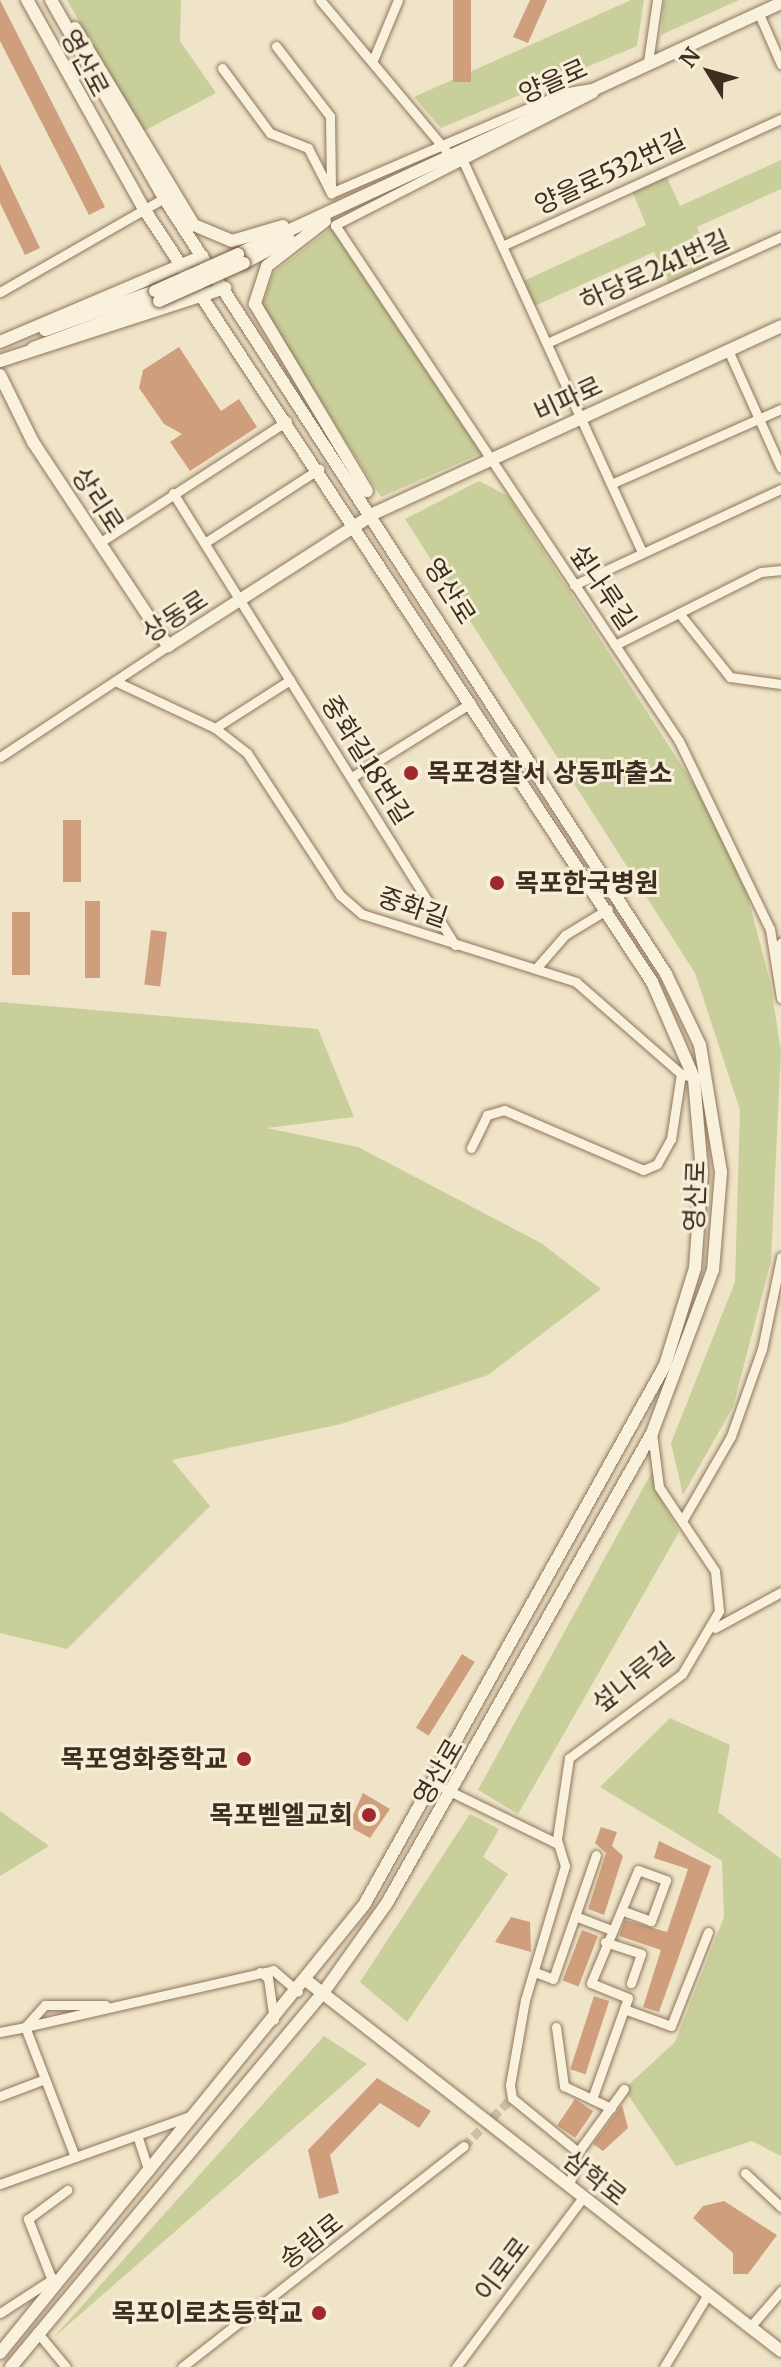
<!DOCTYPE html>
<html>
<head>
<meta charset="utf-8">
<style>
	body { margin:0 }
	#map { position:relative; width:781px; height:2367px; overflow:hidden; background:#f0e4c8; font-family:Merriweather,"Noto Sans KR",serif }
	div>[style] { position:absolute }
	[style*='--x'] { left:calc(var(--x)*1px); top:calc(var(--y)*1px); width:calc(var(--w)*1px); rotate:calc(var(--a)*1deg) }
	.green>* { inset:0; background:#c9cf9b }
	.building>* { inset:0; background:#cf9f7d; transform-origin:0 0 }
	.street-tunnel>* { height:9px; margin-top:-4.5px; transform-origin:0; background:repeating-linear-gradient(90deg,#ccc0a6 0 9px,transparent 0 13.5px) }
	.roads { filter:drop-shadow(0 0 2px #8d765c) drop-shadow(0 0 2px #8d765c) }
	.street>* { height:9px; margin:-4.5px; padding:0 4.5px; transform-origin:4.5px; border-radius:4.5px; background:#faf1dc }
	.secondary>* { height:12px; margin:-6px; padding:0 6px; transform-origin:6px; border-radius:6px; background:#faf1dc }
	.bridges { filter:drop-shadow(0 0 2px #6f573f) drop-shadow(0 0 2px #6f573f) }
	.secondary-bridge>* { height:12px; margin:-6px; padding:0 6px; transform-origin:6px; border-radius:6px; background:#faf1dc }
	.dots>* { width:22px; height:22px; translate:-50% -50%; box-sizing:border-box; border:4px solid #f7eed8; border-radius:50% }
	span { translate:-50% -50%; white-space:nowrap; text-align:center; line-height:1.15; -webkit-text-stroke:6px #f7eed8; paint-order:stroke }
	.street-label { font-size:26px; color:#3d2e20 }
	.poi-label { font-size:26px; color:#3d2e20; font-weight:700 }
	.left { translate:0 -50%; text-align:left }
	.right { translate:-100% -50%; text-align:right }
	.north { position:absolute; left:669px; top:32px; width:80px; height:80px; -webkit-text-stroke:6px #f7eed8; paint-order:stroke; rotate:307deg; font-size:22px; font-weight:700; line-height:32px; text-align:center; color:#3d2e20 }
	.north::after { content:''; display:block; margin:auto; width:28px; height:36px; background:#3d2e20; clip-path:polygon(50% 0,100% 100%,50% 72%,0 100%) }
</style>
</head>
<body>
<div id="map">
	<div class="green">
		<i style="clip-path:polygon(67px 0,181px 0,180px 41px,216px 93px,142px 132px)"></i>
		<i style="clip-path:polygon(631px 0,644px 0,637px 46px,441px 128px,414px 97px)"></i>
		<i style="clip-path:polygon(664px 0,739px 0,661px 35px)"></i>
		<i style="clip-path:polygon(781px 160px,781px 189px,697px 227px,714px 267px,671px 287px,654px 252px,530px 308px,519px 283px,646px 225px,630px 186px,664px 171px,680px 206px)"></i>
		<i style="clip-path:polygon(331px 228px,482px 453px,381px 497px,262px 307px,273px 273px)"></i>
		<i style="clip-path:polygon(479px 481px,508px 496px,707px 805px,747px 894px,770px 981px,781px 1051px,771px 1261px,733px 1407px,683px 1495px,671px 1443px,735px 1282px,740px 1110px,695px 973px,405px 519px)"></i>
		<i style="clip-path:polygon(0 1002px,318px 1029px,354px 1117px,267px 1128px,358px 1147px,541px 1243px,601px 1289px,488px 1375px,341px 1424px,172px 1460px,210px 1506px,67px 1649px,0 1633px)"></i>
		<i style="clip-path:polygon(654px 1468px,654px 1487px,679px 1532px,518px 1814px,478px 1790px)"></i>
		<i style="clip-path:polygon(670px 1718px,730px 1745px,718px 1812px,781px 1859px,781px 2156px,752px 2141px,676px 2166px,624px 2089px,675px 2042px,724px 1917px,722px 1861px,600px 1787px)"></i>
		<i style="clip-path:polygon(0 1811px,49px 1846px,0 1876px)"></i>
		<i style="clip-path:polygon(470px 1814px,499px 1829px,483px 1857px,508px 1874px,407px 2022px,360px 1982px)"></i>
		<i style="clip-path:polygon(324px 2036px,367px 2064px,53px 2338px)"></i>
	</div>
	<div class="building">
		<i style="clip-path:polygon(0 0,105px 207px,89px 215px,0 41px)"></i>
		<i style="left:453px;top:0;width:18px;height:82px"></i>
		<i style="clip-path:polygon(530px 0,547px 0,528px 43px,513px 37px)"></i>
		<i style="clip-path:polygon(0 164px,40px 248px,25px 255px,0 203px)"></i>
		<i style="clip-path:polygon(179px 347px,221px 411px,239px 399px,257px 427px,190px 471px,170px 442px,182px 434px,164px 424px,139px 388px,143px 370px)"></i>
		<i style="left:63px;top:820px;width:18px;height:62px"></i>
		<i style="left:85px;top:901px;width:15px;height:77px"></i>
		<i style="left:12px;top:912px;width:18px;height:63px"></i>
		<i style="left:151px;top:930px;width:16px;height:55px;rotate:7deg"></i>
		<i style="left:462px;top:1654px;width:15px;height:87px;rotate:32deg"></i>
		<i style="clip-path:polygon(363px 1793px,390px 1809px,370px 1838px,348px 1826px)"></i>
		<i style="clip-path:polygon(601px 1827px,617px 1832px,612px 1846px,623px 1856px,604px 1915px,588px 1909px,606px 1853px,595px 1843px)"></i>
		<i style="clip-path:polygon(659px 1841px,711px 1866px,659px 2012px,643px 2007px,661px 1950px,619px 1936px,625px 1920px,667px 1932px,688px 1869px,654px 1858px)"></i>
		<i style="clip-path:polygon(511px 1917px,530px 1922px,531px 1952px,495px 1942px)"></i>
		<i style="left:582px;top:1930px;width:17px;height:54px;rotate:21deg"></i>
		<i style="left:594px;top:1996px;width:16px;height:77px;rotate:18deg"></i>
		<i style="clip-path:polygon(377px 2078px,431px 2111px,419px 2128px,380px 2103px,330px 2155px,339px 2193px,319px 2199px,308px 2150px)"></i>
		<i style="left:575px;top:2099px;width:22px;height:32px;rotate:34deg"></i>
		<i style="clip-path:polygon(622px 2105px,628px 2128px,603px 2151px,593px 2144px)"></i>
		<i style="clip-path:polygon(724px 2201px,777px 2235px,748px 2274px,733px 2274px,733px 2253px,693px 2218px,703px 2206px)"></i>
	</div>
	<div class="street-tunnel">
		<i style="--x:464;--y:2146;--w:68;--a:-45"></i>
	</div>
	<div class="roads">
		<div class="street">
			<i style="--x:320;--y:0;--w:199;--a:50.1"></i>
			<i style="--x:448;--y:153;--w:17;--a:28"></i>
			<i style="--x:463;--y:161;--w:430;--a:65.4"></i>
			<i style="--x:759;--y:14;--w:55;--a:66.3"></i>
			<i style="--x:276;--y:46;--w:88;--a:52.4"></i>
			<i style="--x:330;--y:116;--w:74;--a:89.2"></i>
			<i style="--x:373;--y:60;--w:65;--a:-67.4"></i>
			<i style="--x:648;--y:62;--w:63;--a:-81.7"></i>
			<i style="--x:222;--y:68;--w:81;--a:53.6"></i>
			<i style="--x:270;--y:133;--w:41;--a:21.5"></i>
			<i style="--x:308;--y:148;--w:51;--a:62.9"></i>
			<i style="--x:593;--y:93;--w:290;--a:152.9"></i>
			<i style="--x:335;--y:225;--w:620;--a:56.31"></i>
			<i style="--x:679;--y:741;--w:209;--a:64.2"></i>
			<i style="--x:770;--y:929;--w:70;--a:80.9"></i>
			<i style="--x:331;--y:193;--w:253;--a:-23.3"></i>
			<i style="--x:563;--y:93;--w:28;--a:-10"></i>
			<i style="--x:502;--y:246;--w:307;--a:-24.5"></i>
			<i style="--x:0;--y:292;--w:189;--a:-29.8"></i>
			<i style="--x:547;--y:343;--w:257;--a:-24.4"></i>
			<i style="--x:728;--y:350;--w:129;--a:65.8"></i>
			<i style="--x:611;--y:484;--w:186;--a:-23.8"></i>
			<i style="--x:173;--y:493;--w:533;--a:58.04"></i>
			<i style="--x:206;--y:542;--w:135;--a:-32.9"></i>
			<i style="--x:99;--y:543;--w:224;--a:-33"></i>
			<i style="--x:574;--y:585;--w:228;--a:-24.9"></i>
			<i style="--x:679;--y:613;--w:82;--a:51.4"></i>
			<i style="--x:730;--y:677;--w:51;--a:7.8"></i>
			<i style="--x:615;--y:645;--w:163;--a:-26.6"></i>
			<i style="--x:761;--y:572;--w:20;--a:-6"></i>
			<i style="--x:117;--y:682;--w:108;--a:25.1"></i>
			<i style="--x:215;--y:728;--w:41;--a:38"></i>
			<i style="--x:247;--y:753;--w:170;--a:56.8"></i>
			<i style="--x:340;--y:895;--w:29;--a:41"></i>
			<i style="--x:362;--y:914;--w:225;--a:17.6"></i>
			<i style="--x:576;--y:982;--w:140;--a:41.2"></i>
			<i style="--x:681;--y:1074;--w:16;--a:15"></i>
			<i style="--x:215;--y:728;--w:89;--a:-32.6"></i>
			<i style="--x:0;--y:757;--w:201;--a:-33.5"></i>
			<i style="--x:352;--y:777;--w:140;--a:-31.9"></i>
			<i style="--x:777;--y:961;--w:19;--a:-78"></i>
			<i style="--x:538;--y:966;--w:41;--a:-48.9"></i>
			<i style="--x:565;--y:935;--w:50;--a:-31.2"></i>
			<i style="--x:471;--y:1148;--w:37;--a:-64"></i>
			<i style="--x:487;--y:1115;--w:18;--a:-16"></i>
			<i style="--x:504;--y:1110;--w:151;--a:23.3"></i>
			<i style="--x:643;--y:1170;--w:15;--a:-23"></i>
			<i style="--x:657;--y:1164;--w:29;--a:-61"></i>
			<i style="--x:671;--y:1139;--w:66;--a:-81.3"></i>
			<i style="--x:682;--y:1521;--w:98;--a:-60"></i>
			<i style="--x:731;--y:1436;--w:92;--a:-70.4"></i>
			<i style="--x:762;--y:1349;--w:94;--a:-78.3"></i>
			<i style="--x:715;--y:1628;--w:75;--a:-28.6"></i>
			<i style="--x:433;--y:1783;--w:139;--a:26"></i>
			<i style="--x:596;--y:1855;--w:65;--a:109"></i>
			<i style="--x:575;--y:1916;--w:36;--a:21"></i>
			<i style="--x:605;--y:1942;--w:38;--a:18"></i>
			<i style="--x:641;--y:1954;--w:31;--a:109"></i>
			<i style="--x:260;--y:1972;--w:10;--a:37"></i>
			<i style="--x:268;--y:1978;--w:42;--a:81.9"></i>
			<i style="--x:535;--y:1972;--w:19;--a:21"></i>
			<i style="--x:553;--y:1979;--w:67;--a:-70.8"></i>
			<i style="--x:624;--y:2009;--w:50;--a:19.9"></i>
			<i style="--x:671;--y:2026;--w:101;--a:-68.5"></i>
			<i style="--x:556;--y:2027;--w:60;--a:82.3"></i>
			<i style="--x:564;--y:2086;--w:52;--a:25.1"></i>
			<i style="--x:0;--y:2032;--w:25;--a:-11"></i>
			<i style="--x:25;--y:2027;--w:30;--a:-48"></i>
			<i style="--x:45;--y:2005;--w:60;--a:0"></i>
			<i style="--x:0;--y:2096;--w:48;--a:-20.7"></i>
			<i style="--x:592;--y:2099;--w:107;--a:-70.4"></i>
			<i style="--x:628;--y:1998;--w:40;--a:-158"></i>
			<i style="--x:591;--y:1983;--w:122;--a:-67.4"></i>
			<i style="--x:638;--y:1870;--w:30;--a:20"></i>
			<i style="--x:666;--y:1880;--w:44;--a:110.1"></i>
			<i style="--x:651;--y:1921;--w:30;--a:-160"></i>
			<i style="--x:193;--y:2115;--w:125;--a:160.4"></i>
			<i style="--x:75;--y:2157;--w:139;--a:-111"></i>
			<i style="--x:25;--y:2027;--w:254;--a:-12.9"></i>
			<i style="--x:273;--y:1970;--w:33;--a:41"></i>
			<i style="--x:137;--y:2135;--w:38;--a:72"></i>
			<i style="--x:578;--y:2152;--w:78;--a:-53.9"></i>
			<i style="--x:745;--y:2173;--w:50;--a:43.4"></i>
			<i style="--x:0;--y:2184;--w:80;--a:-19.8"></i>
			<i style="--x:569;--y:2186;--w:35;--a:-75"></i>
			<i style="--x:578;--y:2152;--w:85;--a:-140.7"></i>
			<i style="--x:512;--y:2098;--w:13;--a:-99"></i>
			<i style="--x:510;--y:2085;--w:86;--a:-80"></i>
			<i style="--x:525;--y:2000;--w:140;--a:-73.4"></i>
			<i style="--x:565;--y:1866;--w:28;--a:-107"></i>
			<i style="--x:557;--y:1839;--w:82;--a:-81.6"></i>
			<i style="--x:569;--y:1758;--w:141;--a:-36.6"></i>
			<i style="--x:682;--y:1674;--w:73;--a:-59.6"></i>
			<i style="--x:719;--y:1611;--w:40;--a:-95.7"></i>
			<i style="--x:715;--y:1571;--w:101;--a:-123.7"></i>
			<i style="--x:659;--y:1487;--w:54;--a:-97.4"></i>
			<i style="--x:52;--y:2280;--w:66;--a:-111.5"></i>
			<i style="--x:28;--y:2219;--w:49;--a:-36.6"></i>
			<i style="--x:0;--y:2313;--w:64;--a:-32.9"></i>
			<i style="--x:750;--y:2327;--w:48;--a:-49.3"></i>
			<i style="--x:37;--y:2332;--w:45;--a:50.4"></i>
			<i style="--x:182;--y:2367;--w:358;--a:-38.1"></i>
			<i style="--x:456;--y:2367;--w:212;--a:-53.2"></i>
			<i style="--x:664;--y:2367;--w:85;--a:-58.9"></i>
		</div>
		<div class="secondary">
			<i style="--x:75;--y:28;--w:230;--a:58.9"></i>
			<i style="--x:194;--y:225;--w:41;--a:22.8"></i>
			<i style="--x:232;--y:241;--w:53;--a:-16.4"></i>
			<i style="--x:325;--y:221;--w:73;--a:142.2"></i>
			<i style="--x:267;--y:266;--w:40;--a:108"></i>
			<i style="--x:255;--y:304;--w:218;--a:59.1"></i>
			<i style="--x:238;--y:254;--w:598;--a:-24.81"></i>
			<i style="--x:244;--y:263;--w:51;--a:-28.1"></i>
			<i style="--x:45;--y:330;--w:117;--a:-19.5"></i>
			<i style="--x:0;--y:342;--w:220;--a:-23"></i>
			<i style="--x:33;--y:348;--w:134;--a:-20.5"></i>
			<i style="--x:0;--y:361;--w:237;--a:-18"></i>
			<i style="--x:0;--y:375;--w:75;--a:63.8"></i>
			<i style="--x:33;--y:442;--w:245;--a:56.5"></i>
			<i style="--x:168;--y:646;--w:246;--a:-32.7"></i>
			<i style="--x:375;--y:513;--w:447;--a:-24.7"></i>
			<i style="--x:307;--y:1981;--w:601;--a:37.98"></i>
			<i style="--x:0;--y:2353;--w:577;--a:-50.91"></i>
			<i style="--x:364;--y:1905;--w:618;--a:-60.86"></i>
			<i style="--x:665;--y:1365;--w:102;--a:-72.8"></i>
			<i style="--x:695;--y:1268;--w:96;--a:-85.8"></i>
			<i style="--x:702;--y:1172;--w:94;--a:-94.9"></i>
			<i style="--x:694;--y:1078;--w:105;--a:-113.6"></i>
			<i style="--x:652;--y:982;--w:925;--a:-123.31"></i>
			<i style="--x:144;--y:209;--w:240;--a:-119.2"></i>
			<i style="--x:11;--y:2367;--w:487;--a:-50.2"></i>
			<i style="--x:323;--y:1993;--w:110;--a:-54.6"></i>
			<i style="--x:387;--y:1903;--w:540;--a:-60.58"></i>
			<i style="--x:652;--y:1433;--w:174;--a:-69.5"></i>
			<i style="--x:713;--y:1270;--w:98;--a:-85.3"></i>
			<i style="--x:721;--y:1172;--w:129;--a:-99.4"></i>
			<i style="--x:700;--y:1045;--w:79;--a:-115.6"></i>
			<i style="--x:666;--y:974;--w:924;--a:-122.9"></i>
			<i style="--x:164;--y:198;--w:228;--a:-119.7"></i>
		</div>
	</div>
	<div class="bridges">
		<div class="secondary-bridge">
			<i style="--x:155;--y:291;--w:91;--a:-24"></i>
			<i style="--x:159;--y:301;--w:93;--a:-24.1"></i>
		</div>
	</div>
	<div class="dots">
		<i style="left:411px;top:773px;background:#9e2a2b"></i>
		<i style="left:497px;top:883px;background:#9e2a2b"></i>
		<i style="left:244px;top:1759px;background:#9e2a2b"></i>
		<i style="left:369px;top:1815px;background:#9e2a2b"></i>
		<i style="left:319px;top:2313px;background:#9e2a2b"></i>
	</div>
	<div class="street-label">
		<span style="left:85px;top:63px;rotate:62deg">영산로</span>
		<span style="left:553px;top:81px;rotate:-24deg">양을로</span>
		<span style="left:610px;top:172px;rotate:-25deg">양을로532번길</span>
		<span style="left:655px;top:270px;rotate:-24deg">하당로241번길</span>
		<span style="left:568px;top:399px;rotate:-25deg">비파로</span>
		<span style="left:98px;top:500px;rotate:57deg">상리로</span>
		<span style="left:603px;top:587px;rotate:56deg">섶나루길</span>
		<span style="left:450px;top:591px;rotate:58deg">영산로</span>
		<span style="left:175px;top:616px;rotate:-33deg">상동로</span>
		<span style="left:367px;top:760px;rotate:58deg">중화길18번길</span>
		<span style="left:413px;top:907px;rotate:19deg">중화길</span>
		<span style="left:695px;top:1196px;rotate:-88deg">영산로</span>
		<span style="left:633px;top:1677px;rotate:-38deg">섶나루길</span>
		<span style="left:438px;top:1772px;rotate:-60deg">영산로</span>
		<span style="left:595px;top:2178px;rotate:38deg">삼학로</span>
		<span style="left:311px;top:2241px;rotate:-38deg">송림로</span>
		<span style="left:502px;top:2269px;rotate:-53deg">이로로</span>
	</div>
	<div class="poi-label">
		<span class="left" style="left:427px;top:773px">목포경찰서 상동파출소</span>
		<span class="left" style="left:515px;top:883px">목포한국병원</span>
		<span class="right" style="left:228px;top:1759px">목포영화중학교</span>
		<span class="right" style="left:353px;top:1815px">목포벧엘교회</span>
		<span class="right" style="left:303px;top:2313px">목포이로초등학교</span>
	</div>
	<div class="north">N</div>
</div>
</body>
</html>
